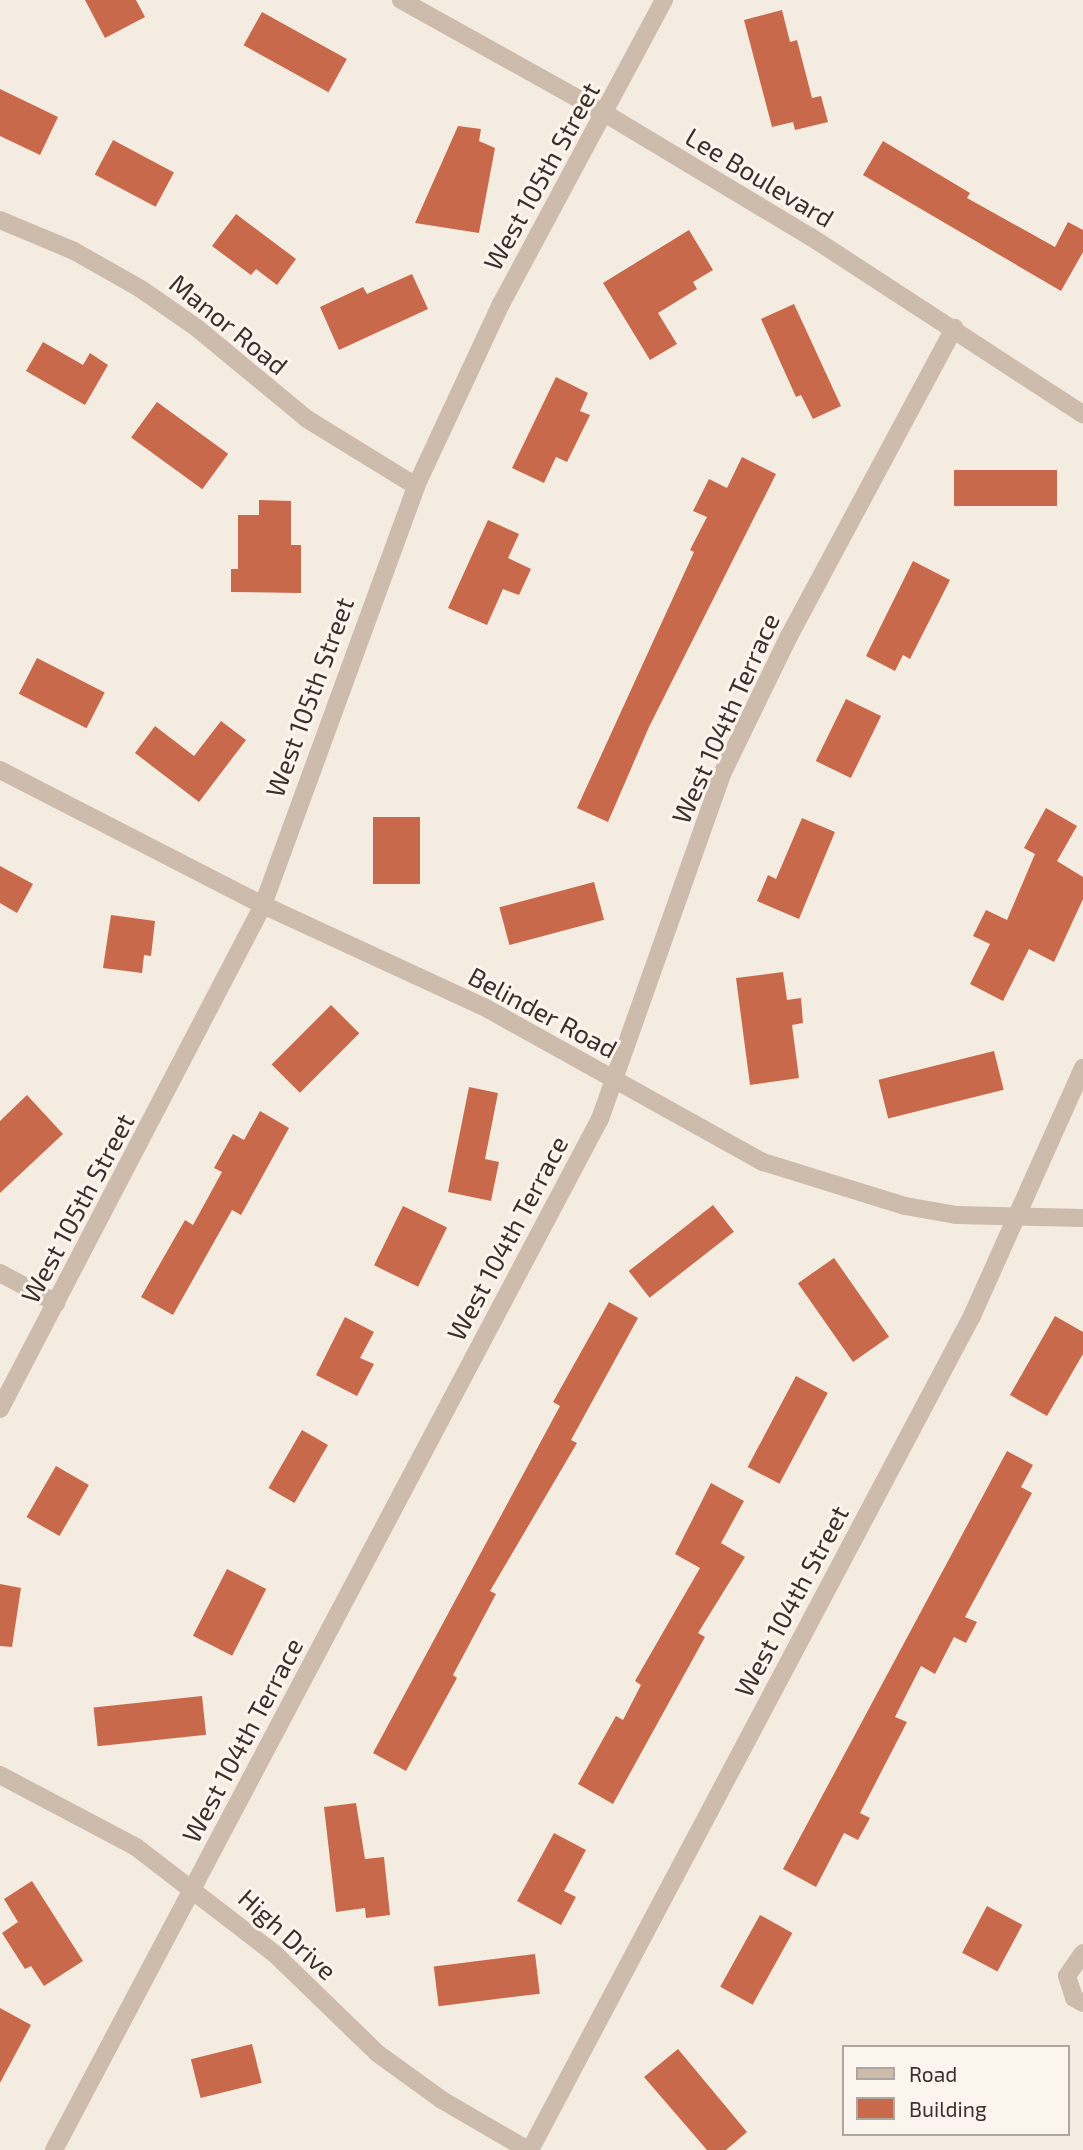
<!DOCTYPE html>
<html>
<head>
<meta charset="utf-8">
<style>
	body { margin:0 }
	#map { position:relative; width:1083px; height:2150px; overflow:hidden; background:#f4ebe1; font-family:"Exo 2",sans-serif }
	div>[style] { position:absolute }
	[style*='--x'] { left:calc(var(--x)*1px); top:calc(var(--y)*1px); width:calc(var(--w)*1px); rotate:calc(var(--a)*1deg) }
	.building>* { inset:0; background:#c8694b; transform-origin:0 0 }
	.minor>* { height:18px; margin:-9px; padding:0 9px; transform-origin:9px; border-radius:9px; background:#cdbbac }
	.tertiary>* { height:18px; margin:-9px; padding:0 9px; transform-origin:9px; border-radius:9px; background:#cdbbac }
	span { translate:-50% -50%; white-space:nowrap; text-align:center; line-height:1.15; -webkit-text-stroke:6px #fbf5ee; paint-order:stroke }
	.street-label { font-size:26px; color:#3b302b }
	.legend { position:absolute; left:842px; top:2045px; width:228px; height:91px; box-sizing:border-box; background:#fbf5ee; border:2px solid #aea6a0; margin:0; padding:9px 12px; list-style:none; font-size:21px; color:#3b302b }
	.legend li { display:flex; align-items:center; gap:14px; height:35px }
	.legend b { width:35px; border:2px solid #aea6a0 }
</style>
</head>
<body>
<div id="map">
	<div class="building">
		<i style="clip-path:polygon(85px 0,136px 0,145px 17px,105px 38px)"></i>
		<i style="clip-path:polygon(782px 10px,790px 42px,797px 40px,812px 98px,821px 96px,828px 122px,795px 130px,793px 122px,772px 127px,744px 20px)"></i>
		<i style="left:262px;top:12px;width:97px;height:38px;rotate:29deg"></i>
		<i style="clip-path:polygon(0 89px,58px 117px,40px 155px,0 136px)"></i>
		<i style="clip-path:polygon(458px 126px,481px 129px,479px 141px,495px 148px,479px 233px,415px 223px)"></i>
		<i style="left:113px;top:140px;width:69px;height:39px;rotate:28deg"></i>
		<i style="clip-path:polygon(883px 141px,970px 193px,967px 198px,1055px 247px,1068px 222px,1083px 230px,1083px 252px,1061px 291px,863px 175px)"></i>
		<i style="clip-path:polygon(236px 214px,296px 259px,277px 285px,256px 269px,251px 275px,212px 246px)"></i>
		<i style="clip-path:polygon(689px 230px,713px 270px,693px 282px,697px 289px,658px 313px,677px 344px,650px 360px,603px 283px)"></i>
		<i style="clip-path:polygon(412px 274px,428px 309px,339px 350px,320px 307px,363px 287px,367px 294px)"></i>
		<i style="clip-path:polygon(794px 304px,841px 406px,813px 419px,801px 395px,796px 397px,761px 319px)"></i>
		<i style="clip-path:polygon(43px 342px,83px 365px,90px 353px,108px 365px,85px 405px,26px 371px)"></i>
		<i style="clip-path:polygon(556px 377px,588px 393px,580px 411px,590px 415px,567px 462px,556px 457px,544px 483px,512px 468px)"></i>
		<i style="left:157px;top:402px;width:88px;height:44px;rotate:36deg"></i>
		<i style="clip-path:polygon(742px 457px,776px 474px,649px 727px,608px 822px,577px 808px,694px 552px,690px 550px,707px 517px,693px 511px,709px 479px,727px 488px)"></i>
		<i style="left:1057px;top:470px;width:36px;height:103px;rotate:90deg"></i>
		<i style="clip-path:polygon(259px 500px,291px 501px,291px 545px,301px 545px,301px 593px,231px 592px,231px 569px,238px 569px,238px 515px,259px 515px)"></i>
		<i style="clip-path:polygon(488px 520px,519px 534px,508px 558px,531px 569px,519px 595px,503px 589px,487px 625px,448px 608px)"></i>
		<i style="clip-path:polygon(913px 561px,950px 580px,910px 659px,903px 655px,895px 671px,866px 656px)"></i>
		<i style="left:37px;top:658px;width:76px;height:40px;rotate:27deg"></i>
		<i style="left:846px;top:699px;width:39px;height:69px;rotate:26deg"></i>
		<i style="clip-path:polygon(221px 721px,246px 740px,199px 802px,135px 753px,155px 726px,194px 756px)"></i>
		<i style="clip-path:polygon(1046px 808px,1077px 826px,1057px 861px,1083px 877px,1083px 899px,1054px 962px,1029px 949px,1003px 1001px,970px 984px,990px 944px,973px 936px,986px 910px,1007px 920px,1035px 854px,1024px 848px)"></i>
		<i style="left:373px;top:817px;width:47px;height:67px"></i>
		<i style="clip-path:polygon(802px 818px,835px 832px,799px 919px,757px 901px,768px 875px,776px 879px)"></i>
		<i style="clip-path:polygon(0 866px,33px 884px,17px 913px,0 903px)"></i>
		<i style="left:594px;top:882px;width:39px;height:98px;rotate:75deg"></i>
		<i style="clip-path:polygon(111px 915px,155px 921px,151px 956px,144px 955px,142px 973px,103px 968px)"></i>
		<i style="clip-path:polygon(783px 972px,787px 1000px,801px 998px,803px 1023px,792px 1025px,799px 1078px,750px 1085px,736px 978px)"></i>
		<i style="left:331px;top:1005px;width:40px;height:84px;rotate:45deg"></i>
		<i style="left:994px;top:1051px;width:40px;height:119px;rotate:76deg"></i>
		<i style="clip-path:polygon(469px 1087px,498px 1093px,485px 1159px,499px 1162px,491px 1201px,448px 1192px)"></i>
		<i style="clip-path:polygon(27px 1095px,63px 1134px,0 1193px,0 1121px)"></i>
		<i style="clip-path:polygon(260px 1111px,289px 1128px,241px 1215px,232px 1210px,173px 1315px,141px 1297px,185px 1220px,193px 1225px,222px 1172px,214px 1168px,233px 1134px,244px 1140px)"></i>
		<i style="left:713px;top:1205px;width:34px;height:107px;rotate:52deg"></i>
		<i style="left:403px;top:1206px;width:49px;height:66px;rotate:26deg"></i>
		<i style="left:834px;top:1258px;width:96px;height:44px;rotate:55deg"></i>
		<i style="clip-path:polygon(609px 1302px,638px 1318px,571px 1440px,577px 1443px,490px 1591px,496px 1594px,453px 1675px,457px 1678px,406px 1771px,373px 1753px,560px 1406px,553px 1402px)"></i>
		<i style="clip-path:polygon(1055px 1316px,1083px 1332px,1083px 1354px,1047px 1416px,1010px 1395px)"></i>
		<i style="clip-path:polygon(345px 1317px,374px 1332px,360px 1358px,374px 1364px,357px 1396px,316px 1375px)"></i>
		<i style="left:796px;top:1376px;width:36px;height:103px;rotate:28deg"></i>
		<i style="left:302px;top:1430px;width:30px;height:67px;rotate:30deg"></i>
		<i style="clip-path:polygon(1007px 1451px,1033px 1465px,1021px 1487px,1032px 1493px,965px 1617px,977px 1622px,966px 1643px,954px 1637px,935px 1674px,921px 1666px,895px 1717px,907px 1722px,860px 1813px,870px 1818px,858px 1840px,844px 1833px,816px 1887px,783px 1869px)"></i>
		<i style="left:56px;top:1466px;width:38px;height:59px;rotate:30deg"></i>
		<i style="clip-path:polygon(711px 1483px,744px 1501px,721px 1543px,745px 1557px,698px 1633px,705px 1637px,613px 1804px,578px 1784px,616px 1716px,623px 1720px,641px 1685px,635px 1681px,700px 1568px,675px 1554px)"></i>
		<i style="left:227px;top:1569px;width:44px;height:75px;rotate:27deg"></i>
		<i style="clip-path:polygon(0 1584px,21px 1588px,12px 1647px,0 1646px)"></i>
		<i style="left:202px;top:1696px;width:39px;height:109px;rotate:84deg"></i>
		<i style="clip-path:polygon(356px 1803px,365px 1859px,384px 1857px,390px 1915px,366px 1918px,365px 1908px,336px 1912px,324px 1807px)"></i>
		<i style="clip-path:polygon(554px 1833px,586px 1850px,564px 1891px,576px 1897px,561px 1925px,517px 1901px)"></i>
		<i style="clip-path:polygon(32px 1881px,83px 1961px,44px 1986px,31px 1966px,25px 1969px,2px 1933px,18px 1922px,4px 1899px)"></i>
		<i style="left:987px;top:1906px;width:40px;height:53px;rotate:28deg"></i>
		<i style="left:760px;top:1915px;width:37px;height:82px;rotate:29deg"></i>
		<i style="left:535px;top:1954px;width:40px;height:102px;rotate:83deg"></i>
		<i style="clip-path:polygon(0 2008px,31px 2025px,0 2083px)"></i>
		<i style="left:252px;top:2044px;width:40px;height:63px;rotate:76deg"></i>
		<i style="clip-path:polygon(678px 2049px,747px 2132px,726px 2150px,707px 2150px,644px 2077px)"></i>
	</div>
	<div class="minor">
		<i style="--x:0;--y:220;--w:80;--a:22.7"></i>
		<i style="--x:74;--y:251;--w:77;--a:29.6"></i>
		<i style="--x:141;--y:289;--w:68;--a:34.9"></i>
		<i style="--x:197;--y:328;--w:143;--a:39.6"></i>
		<i style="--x:307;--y:419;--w:128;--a:31.6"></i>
		<i style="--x:0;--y:770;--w:296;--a:27.2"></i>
		<i style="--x:263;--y:905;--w:246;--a:24.8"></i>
		<i style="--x:486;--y:1008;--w:317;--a:29.1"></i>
		<i style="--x:763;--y:1162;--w:149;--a:17.2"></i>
		<i style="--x:905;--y:1206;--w:53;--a:9.8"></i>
		<i style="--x:957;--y:1215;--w:126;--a:1.4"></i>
		<i style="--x:0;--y:1273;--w:64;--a:28.2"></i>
		<i style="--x:0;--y:1409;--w:568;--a:-62.44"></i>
		<i style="--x:263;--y:905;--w:446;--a:-69.9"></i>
		<i style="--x:416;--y:486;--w:201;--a:-65"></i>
		<i style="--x:501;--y:304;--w:345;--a:-61.8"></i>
		<i style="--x:0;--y:1775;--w:154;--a:27.9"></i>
		<i style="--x:136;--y:1847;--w:177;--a:37.6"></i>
		<i style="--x:276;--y:1955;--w:141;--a:44.1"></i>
		<i style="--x:377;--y:2053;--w:80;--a:35.9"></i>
		<i style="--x:442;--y:2100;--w:99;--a:30.2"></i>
		<i style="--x:1083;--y:1953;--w:28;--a:125"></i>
		<i style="--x:1067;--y:1976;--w:23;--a:72"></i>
		<i style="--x:1074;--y:1998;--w:10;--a:29"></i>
		<i style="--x:54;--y:2150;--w:1167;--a:-62.1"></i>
		<i style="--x:600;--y:1119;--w:368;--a:-70.5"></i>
		<i style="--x:723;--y:772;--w:149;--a:-64.1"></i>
		<i style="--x:788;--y:638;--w:352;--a:-61.8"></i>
		<i style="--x:530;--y:2150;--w:944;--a:-62.08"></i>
		<i style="--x:972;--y:1316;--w:272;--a:-65.9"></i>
	</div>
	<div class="tertiary">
		<i style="--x:401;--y:0;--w:235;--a:29.1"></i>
		<i style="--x:606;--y:114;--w:239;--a:31"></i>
		<i style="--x:811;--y:237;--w:325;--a:33.1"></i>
	</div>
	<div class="street-label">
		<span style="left:541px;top:176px;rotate:-61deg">West 105th Street</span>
		<span style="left:760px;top:177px;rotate:31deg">Lee Boulevard</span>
		<span style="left:229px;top:324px;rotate:39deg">Manor Road</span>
		<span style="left:309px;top:697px;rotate:-70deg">West 105th Street</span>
		<span style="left:725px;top:718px;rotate:-66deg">West 104th Terrace</span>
		<span style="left:543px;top:1012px;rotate:28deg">Belinder Road</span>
		<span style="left:77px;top:1208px;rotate:-62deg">West 105th Street</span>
		<span style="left:507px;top:1238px;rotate:-62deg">West 104th Terrace</span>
		<span style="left:791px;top:1601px;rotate:-62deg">West 104th Street</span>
		<span style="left:242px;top:1740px;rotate:-62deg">West 104th Terrace</span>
		<span style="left:288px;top:1934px;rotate:42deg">High Drive</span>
	</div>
	<ul class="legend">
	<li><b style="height:9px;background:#cdbbac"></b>Road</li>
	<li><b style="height:19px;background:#c8694b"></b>Building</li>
	</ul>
</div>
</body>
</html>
